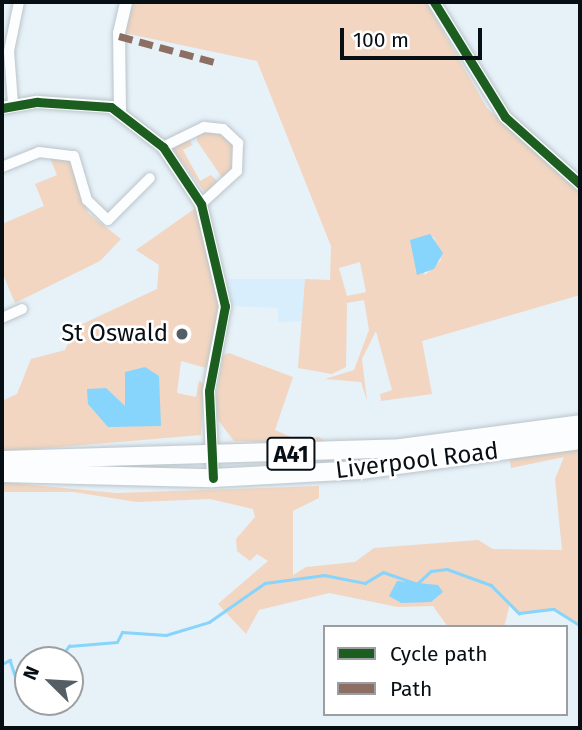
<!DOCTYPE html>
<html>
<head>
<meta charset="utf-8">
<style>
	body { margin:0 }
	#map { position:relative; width:582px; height:730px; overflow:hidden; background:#e6f1f8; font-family:"Fira Sans",sans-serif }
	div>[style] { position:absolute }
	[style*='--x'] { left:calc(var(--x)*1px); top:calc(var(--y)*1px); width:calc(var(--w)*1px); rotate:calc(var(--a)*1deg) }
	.built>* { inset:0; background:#d8eefc }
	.green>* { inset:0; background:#f2d6c1 }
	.water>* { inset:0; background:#87d4fc }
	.stream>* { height:2.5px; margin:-1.25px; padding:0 1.25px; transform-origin:1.25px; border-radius:1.25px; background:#87d4fc }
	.roads { filter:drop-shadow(0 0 2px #bbc4c9) drop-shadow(0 0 2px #bbc4c9) }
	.minor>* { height:10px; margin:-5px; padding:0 5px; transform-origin:5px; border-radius:5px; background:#fbfdfe }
	.tertiary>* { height:12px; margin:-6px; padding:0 6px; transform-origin:6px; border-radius:6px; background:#fbfdfe }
	.trunk>* { height:18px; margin:-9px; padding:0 9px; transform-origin:9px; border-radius:9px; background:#fbfdfe }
	.quiet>* { height:7px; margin-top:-3.5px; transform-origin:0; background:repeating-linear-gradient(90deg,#8d6e63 0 14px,transparent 0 21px) }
	.cycleway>* { height:9px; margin:-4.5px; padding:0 4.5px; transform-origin:4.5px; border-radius:4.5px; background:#1b5e20 }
	.dots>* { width:19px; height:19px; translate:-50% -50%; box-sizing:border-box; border:4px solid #fff; border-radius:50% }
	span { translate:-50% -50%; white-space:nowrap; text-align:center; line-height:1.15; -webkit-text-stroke:5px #fff; paint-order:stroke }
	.shield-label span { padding:2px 5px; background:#fff; border:2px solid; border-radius:5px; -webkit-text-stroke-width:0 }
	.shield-label { font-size:23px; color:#070f14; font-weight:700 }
	.poi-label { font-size:24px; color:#070f14 }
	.right { translate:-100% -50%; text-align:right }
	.street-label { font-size:24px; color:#070f14 }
	.frame { position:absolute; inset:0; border:4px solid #070f14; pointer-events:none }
	.legend { position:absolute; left:323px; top:625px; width:245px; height:91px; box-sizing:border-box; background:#fff; border:2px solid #9c9fa1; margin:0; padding:9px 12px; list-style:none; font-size:21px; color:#070f14 }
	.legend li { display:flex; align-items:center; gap:14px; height:35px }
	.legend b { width:35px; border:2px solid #9c9fa1 }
	.north { position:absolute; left:14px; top:646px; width:70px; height:70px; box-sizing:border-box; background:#fff; border:2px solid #9c9fa1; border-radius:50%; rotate:294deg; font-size:19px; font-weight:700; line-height:28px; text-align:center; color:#070f14 }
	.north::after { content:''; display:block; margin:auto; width:24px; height:32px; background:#555e64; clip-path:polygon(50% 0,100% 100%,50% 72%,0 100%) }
	.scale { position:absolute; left:340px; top:28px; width:142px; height:32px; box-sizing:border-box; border:4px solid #070f14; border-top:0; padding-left:9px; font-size:21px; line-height:24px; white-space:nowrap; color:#070f14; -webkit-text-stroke:5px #fff; paint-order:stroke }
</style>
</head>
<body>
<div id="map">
	<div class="built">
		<i style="clip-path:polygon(228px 279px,305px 279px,305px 321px,278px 322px,278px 308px,232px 306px)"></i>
	</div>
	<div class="green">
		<i style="clip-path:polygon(evenodd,134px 2px,426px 2px,487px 108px,580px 193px,580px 295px,422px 341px,432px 394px,381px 401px,380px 394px,392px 390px,376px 331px,362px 359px,367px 401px,361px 382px,325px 379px,354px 370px,369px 330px,364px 300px,347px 303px,346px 367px,332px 374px,298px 368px,305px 279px,330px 280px,331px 246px,257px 61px,124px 33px,134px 2px,434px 237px,441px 260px,425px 275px,410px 240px,434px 237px,134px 2px,360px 262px,366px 292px,347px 296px,339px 268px,360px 262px)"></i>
		<i style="clip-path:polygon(218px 129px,233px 142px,234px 168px,223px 179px,197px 141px,197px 133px)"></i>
		<i style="clip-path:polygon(189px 138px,192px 145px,183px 150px,200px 181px,211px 175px,219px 183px,207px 195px,172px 149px)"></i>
		<i style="clip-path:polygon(50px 158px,71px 160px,88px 213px,121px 239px,100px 261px,15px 303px,2px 272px,2px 224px,44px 206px,35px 184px,57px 175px)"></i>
		<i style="clip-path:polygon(197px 207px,220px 313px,206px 368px,181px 361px,177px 393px,196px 397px,199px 381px,204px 384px,201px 435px,2px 452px,2px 401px,17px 394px,31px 359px,65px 350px,76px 327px,157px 289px,159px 265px,136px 250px)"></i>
		<i style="clip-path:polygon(229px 353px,293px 377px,275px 430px,291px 437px,319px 437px,328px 444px,234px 441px,218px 420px,216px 396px,223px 355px)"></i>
		<i style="clip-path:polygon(580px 446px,579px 625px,554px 609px,519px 613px,510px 604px,504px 627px,448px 627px,433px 606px,398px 607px,329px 593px,259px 610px,246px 634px,218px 604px,268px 561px,257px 554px,250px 561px,237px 551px,236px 539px,255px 517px,253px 509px,210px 499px,137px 502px,73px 492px,2px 492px,2px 482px,116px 493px,319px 486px,319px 498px,293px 511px,293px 575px,306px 567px,355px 562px,374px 548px,478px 540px,493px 549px,562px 550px,555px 479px,564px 457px,511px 468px,509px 455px)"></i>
	</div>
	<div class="water">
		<i style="clip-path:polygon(430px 234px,443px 253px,434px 269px,417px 275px,410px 240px)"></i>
		<i style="clip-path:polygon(145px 367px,159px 376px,161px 426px,108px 427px,88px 404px,87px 389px,106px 388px,125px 406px,125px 372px)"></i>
		<i style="clip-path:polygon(397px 581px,438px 585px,443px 592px,431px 602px,401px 603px,389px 596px)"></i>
	</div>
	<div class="stream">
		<i style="--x:58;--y:660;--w:18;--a:-52"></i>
		<i style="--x:69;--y:646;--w:48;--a:-4.8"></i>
		<i style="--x:117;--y:642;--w:11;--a:-63"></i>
		<i style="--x:122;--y:632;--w:44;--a:3.9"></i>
		<i style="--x:166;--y:635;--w:45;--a:-16.8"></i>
		<i style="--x:209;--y:622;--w:68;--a:-34.9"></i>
		<i style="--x:265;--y:583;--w:60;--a:-7.7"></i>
		<i style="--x:324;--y:575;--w:42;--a:11"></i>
		<i style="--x:365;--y:583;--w:21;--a:-31"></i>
		<i style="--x:383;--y:572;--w:36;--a:19"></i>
		<i style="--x:417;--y:584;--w:19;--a:-43"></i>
		<i style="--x:431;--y:571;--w:16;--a:-7"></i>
		<i style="--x:447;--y:569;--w:47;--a:20"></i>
		<i style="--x:491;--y:585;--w:40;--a:45"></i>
		<i style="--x:519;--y:613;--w:35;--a:-7"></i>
		<i style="--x:554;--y:609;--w:31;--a:32"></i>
		<i style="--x:2;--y:664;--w:9;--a:-27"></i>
		<i style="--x:10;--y:660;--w:19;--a:72"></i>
		<i style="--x:16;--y:678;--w:12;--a:14"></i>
	</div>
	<div class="roads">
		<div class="minor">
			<i style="--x:13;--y:104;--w:53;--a:-94.3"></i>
			<i style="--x:9;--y:51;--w:50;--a:-78.5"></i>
			<i style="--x:163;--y:147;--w:46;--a:-26"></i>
			<i style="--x:204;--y:127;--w:19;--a:6"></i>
			<i style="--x:223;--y:129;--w:21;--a:43"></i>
			<i style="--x:238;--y:143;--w:28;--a:92"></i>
			<i style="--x:237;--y:171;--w:49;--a:137.5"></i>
			<i style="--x:2;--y:167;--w:40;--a:-22"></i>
			<i style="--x:39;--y:152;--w:35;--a:7"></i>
			<i style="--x:74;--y:156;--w:46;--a:73.5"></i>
			<i style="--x:87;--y:200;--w:29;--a:44"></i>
			<i style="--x:108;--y:220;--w:59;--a:-45"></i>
			<i style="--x:2;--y:318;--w:22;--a:-24"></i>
		</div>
		<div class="tertiary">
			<i style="--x:434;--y:2;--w:135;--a:58.3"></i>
			<i style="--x:505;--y:117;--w:101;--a:41.8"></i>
			<i style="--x:2;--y:108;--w:36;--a:-10"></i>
			<i style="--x:37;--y:102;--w:74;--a:3.9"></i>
			<i style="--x:111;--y:107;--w:66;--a:37.6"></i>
			<i style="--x:163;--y:147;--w:69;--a:56.3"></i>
			<i style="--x:201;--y:204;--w:105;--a:76.8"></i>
			<i style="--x:225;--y:306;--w:86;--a:100.7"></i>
			<i style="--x:209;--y:391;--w:87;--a:87.4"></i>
			<i style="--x:120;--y:112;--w:79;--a:-90.7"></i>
			<i style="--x:119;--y:33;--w:32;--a:-77"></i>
		</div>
		<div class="trunk">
			<i style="--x:2;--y:460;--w:399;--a:-1.7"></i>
			<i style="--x:401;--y:448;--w:181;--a:-7.6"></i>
			<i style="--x:2;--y:473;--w:211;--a:1.4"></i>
			<i style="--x:213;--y:478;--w:148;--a:-3.1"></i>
			<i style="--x:361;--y:470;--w:221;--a:-7.8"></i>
		</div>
	</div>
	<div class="quiet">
		<i style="--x:119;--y:36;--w:103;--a:15.3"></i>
	</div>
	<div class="cycleway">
		<i style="--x:434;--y:2;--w:135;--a:58.3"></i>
		<i style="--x:505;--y:117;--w:101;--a:41.8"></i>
		<i style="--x:2;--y:108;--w:36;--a:-10"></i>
		<i style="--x:37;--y:102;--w:74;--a:3.9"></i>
		<i style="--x:111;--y:107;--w:66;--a:37.6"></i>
		<i style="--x:163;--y:147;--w:69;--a:56.3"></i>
		<i style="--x:201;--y:204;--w:105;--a:76.8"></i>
		<i style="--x:225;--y:306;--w:86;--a:100.7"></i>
		<i style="--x:209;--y:391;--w:87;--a:87.4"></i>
	</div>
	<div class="dots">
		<i style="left:182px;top:334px;background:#555e64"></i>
	</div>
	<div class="shield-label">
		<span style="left:291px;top:454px">A41</span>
	</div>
	<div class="poi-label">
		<span class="right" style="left:168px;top:334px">St Oswald</span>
	</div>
	<div class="street-label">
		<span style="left:417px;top:461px;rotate:-7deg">Liverpool Road</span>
	</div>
	<div class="frame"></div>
	<ul class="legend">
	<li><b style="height:9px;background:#1b5e20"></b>Cycle path</li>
	<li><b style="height:9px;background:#8d6e63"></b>Path</li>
	</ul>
	<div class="north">N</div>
	<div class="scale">100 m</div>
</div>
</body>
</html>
